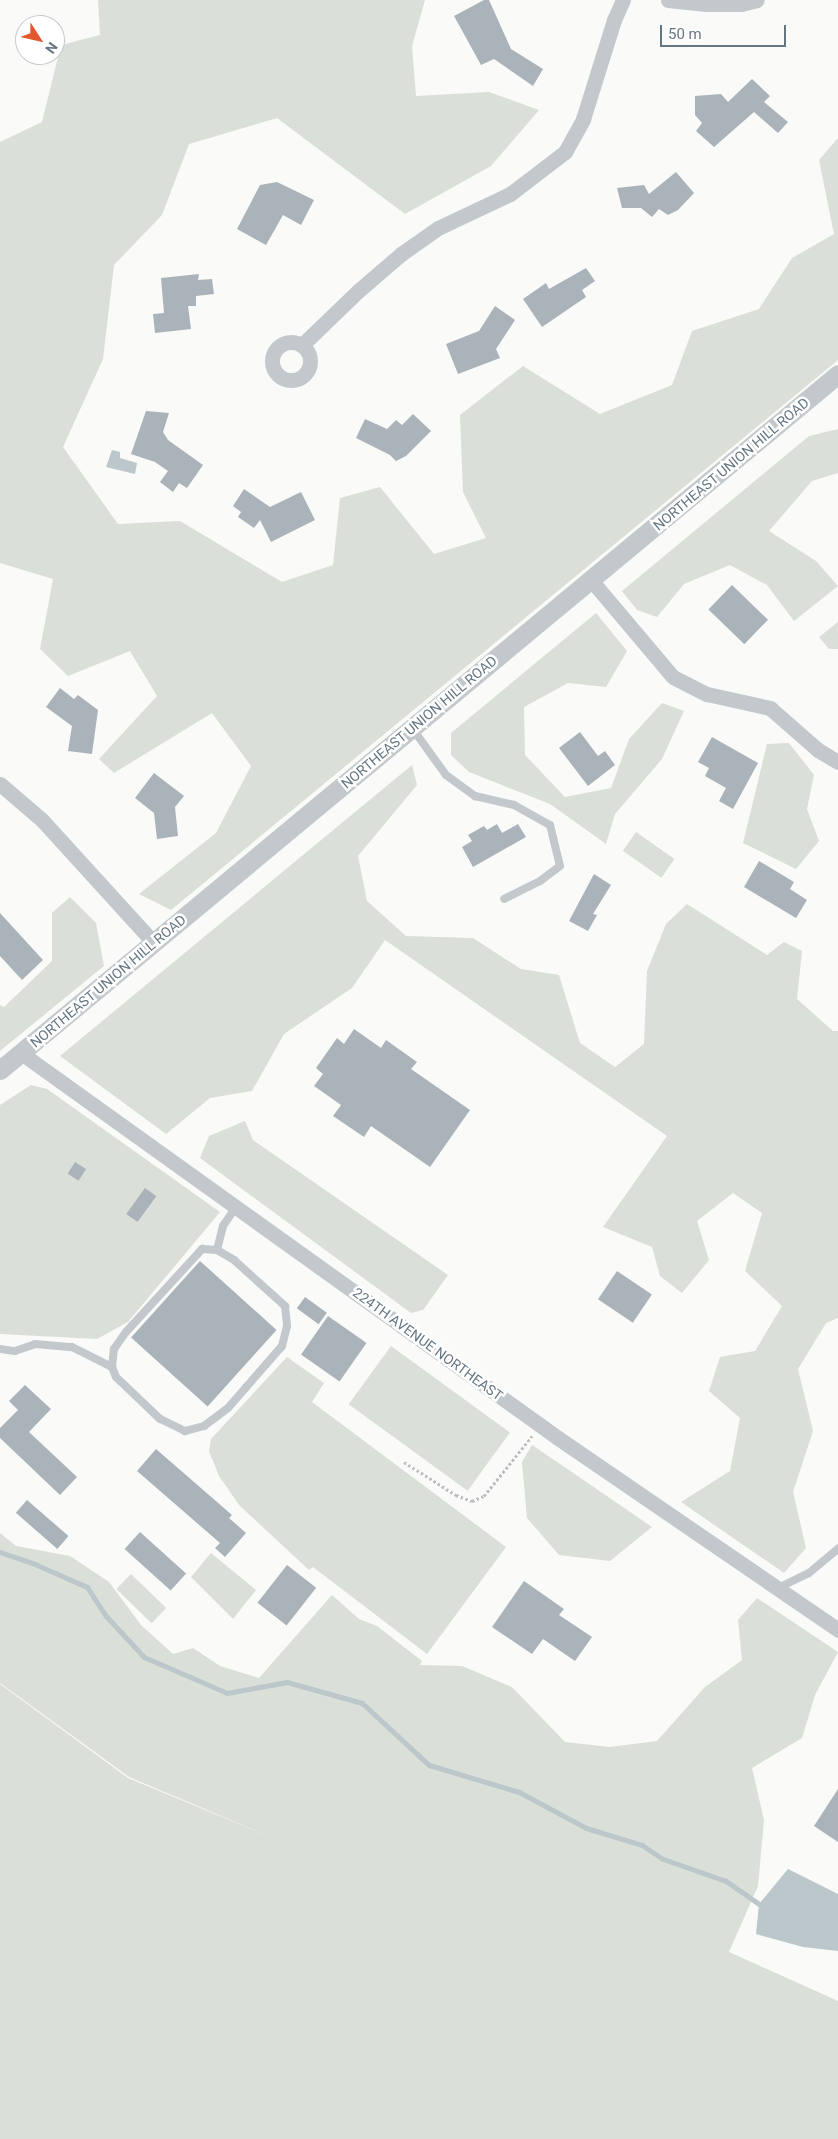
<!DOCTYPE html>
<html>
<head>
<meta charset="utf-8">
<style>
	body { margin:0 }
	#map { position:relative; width:838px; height:2139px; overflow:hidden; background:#fafaf8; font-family:Roboto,sans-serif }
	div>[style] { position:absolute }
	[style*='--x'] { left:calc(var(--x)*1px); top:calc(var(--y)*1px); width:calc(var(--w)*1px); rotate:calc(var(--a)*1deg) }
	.green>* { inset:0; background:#dadfd7; transform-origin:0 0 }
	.water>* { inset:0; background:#bbc7cb }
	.stream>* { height:5px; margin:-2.5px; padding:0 2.5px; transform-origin:2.5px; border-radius:2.5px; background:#bbc7cb }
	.building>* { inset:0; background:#aab3b9; transform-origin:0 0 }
	.path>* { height:3px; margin-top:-1.5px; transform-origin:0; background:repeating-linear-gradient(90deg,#bbbfc2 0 2.5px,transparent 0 5px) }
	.service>* { height:8px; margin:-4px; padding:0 4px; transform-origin:4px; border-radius:4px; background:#c3c8cc }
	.minor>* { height:15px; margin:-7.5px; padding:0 7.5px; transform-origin:7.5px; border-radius:7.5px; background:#c3c8cc }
	.minor>.ring { margin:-7.5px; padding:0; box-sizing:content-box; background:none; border:15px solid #c3c8cc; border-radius:50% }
	.tertiary>* { height:19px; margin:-9.5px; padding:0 9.5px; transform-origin:9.5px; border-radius:9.5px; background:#c3c8cc }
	span { translate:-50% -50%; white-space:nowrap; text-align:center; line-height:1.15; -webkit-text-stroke:5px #fff; paint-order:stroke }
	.street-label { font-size:14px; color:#657683 }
	.north { position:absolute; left:15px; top:15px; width:50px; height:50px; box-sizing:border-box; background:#fff; border:1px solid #c1c8cd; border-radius:50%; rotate:125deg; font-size:14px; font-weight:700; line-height:20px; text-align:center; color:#657683 }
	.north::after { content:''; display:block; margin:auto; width:18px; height:22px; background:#e4572e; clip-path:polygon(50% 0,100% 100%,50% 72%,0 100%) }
	.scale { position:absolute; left:660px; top:25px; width:126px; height:22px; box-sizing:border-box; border:2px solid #657683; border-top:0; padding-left:6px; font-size:15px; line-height:18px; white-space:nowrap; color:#657683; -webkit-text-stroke:4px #fff; paint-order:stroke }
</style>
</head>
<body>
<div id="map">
	<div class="green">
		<i style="clip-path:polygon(98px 0,425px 0,412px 46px,416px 96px,489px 92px,539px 110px,491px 166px,405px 214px,277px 118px,189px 144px,162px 215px,114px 265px,103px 359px,63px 447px,118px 524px,180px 521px,282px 582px,333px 565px,340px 498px,380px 487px,434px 554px,486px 538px,463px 492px,460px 415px,523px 366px,600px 414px,672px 385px,692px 331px,759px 309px,792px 258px,834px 234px,819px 160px,838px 138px,838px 360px,171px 910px,139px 894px,216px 833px,251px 766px,212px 713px,114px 773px,99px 759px,157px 696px,130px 651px,68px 676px,40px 649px,53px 579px,0 563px,0 142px,42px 122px,61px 45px,100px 35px)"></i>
		<i style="clip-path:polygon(838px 429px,838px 473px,812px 481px,769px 531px,816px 561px,838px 586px,794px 621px,767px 585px,730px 565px,684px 584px,657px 617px,637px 610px,622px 591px,809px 436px)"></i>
		<i style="clip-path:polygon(596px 613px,627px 651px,606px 687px,568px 683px,524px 707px,525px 755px,565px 797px,611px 788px,629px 739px,662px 703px,684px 711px,662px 759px,615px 814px,606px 844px,550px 804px,469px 772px,451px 755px,451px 733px)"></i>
		<i style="clip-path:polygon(838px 622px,838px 649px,829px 649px,819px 637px)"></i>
		<i style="clip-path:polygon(789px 743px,814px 775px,807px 809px,819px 841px,796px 869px,743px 843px,767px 744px)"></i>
		<i style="clip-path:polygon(412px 765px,417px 785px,358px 856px,367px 901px,406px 936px,473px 938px,521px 969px,559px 975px,580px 1043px,615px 1067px,644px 1044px,647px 971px,666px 924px,687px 904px,767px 955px,784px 942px,802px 951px,797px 999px,833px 1031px,838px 1031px,838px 1318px,826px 1323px,798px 1369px,813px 1431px,793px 1492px,806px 1548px,784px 1573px,681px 1502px,730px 1471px,740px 1418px,709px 1391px,720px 1357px,755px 1351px,782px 1306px,745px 1271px,762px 1213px,733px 1193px,697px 1221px,709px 1260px,682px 1293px,660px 1276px,652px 1247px,603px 1227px,667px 1136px,385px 940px,352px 988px,284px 1034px,252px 1091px,210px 1098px,166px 1134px,60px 1056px)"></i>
		<i style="left:636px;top:832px;width:47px;height:23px;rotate:35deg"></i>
		<i style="clip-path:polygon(70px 897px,96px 923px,104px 966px,0 1051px,0 1005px,4px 1007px,52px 961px,52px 913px)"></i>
		<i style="clip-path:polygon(31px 1085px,47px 1089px,220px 1212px,128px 1322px,97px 1339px,0 1334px,0 1105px)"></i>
		<i style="clip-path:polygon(245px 1121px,253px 1140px,448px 1275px,423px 1310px,411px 1313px,200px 1158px,209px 1136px)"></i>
		<i style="left:391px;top:1346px;width:147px;height:72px;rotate:36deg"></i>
		<i style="clip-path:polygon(287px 1357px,324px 1383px,312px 1402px,506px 1547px,427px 1654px,313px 1567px,309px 1570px,239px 1505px,219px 1476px,209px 1451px,211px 1439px)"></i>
		<i style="clip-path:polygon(532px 1445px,566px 1468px,652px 1527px,610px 1561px,559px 1555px,527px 1518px,522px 1462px)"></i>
		<i style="clip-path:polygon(0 1533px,16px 1546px,70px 1556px,109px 1582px,141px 1625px,173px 1654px,193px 1648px,220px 1666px,259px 1678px,332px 1595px,359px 1619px,377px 1626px,422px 1661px,420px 1665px,462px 1666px,512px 1687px,565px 1742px,610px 1747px,657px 1741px,705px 1687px,742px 1660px,738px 1620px,757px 1598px,838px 1652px,815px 1695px,802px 1738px,752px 1768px,764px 1820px,758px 1886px,729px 1952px,838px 2001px,838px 2139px,0 2139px,0 1684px,128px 1778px,285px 1843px,129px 1777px,0 1683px)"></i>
		<i style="clip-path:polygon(211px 1553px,256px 1590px,233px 1619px,191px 1577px)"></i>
		<i style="left:131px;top:1574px;width:49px;height:21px;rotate:44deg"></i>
	</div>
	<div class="water">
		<i style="clip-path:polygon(112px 450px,120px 452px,120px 458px,137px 463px,135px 474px,106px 467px)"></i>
		<i style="clip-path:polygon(788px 1869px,838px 1894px,838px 1951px,803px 1947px,756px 1934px,759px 1904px)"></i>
	</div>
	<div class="stream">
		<i style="--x:0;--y:1552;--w:39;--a:19"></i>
		<i style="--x:37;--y:1565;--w:55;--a:23.7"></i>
		<i style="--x:87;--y:1587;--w:35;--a:57"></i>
		<i style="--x:106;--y:1616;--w:56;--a:47.2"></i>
		<i style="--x:144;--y:1657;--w:90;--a:23.4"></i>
		<i style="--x:227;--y:1693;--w:61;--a:-10.4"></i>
		<i style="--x:287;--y:1682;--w:78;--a:15.6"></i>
		<i style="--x:362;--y:1703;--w:91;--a:42.8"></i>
		<i style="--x:429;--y:1765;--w:94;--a:16.7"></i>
		<i style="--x:519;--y:1792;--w:76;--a:28.2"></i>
		<i style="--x:586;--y:1828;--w:59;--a:16.9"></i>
		<i style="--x:642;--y:1845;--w:25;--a:34"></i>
		<i style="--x:663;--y:1859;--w:67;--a:19.2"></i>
		<i style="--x:726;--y:1881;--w:40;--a:34.9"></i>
	</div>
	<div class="building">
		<i style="clip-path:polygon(484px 0,489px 0,511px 49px,543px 69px,533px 86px,494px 59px,481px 65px,454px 16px)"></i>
		<i style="clip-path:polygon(752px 79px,770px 96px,764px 102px,788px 122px,778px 133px,754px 112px,714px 147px,696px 131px,702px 123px,695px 115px,695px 96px,721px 94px,728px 102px)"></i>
		<i style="clip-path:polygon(676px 172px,694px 193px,678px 210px,668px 215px,659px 209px,652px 217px,641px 208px,622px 208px,617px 188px,644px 185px,649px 194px)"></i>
		<i style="clip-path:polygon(277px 182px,314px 200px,301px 225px,283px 215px,266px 245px,237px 229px,260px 185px)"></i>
		<i style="clip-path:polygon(586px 268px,595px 281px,582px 290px,586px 297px,542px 327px,523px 299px,546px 283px,549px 289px)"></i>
		<i style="clip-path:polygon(199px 274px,198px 280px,212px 279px,214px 294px,196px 296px,196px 306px,188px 306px,191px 329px,155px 333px,153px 314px,164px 313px,161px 278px)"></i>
		<i style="clip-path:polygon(495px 306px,515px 320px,496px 349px,500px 358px,458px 374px,446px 344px,479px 331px)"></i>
		<i style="clip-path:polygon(146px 411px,169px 413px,163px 432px,168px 440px,203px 465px,187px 488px,179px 483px,173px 492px,160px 482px,168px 471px,155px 462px,131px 454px)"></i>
		<i style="clip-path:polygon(413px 414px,431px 431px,406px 456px,396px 461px,390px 455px,356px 438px,365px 419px,387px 429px,396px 420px,402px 425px)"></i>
		<i style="clip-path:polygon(244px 489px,270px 507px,301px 492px,315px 520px,271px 542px,260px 520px,254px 528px,238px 517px,241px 512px,233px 506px)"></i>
		<i style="left:732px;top:585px;width:50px;height:34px;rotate:44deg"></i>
		<i style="clip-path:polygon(60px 688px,74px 699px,78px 695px,98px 710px,92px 754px,68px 751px,72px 726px,46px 707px)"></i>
		<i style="clip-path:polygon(580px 732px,598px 756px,605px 751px,615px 765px,588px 786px,559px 748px)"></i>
		<i style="clip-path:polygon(712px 737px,758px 763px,733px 809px,719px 801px,726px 788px,705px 776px,709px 768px,698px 762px)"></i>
		<i style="clip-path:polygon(154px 773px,184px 796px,175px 807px,178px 836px,157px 839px,154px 813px,135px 798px)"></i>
		<i style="clip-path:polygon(497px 824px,502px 833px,518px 824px,526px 837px,473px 867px,462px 847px,472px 841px,468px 835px,484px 826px,487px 830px)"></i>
		<i style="clip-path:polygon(759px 861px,794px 882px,790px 889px,807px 900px,796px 918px,744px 887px)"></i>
		<i style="clip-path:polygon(594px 874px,611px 885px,593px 914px,597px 915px,588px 931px,569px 921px)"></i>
		<i style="clip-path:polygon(0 913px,43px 960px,22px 980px,0 956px)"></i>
		<i style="clip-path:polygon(354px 1029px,381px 1048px,386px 1040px,417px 1062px,411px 1069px,470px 1110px,430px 1167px,371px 1126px,364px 1137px,333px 1116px,341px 1105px,314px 1086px,323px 1074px,316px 1068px,337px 1038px,344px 1044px)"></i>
		<i style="left:75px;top:1162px;width:13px;height:14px;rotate:32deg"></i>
		<i style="left:145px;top:1188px;width:14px;height:32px;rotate:36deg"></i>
		<i style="left:200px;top:1261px;width:103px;height:103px;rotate:42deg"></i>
		<i style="left:617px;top:1271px;width:42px;height:34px;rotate:34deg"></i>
		<i style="left:305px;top:1297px;width:27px;height:14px;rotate:36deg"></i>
		<i style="left:328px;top:1316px;width:47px;height:47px;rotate:35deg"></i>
		<i style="clip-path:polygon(25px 1385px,51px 1409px,29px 1432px,77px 1477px,60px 1495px,0 1438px,0 1428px,18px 1410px,9px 1401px)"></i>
		<i style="clip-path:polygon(156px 1449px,232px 1515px,229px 1518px,246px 1533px,225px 1557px,215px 1548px,220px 1543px,137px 1471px)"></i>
		<i style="left:27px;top:1500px;width:55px;height:17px;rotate:41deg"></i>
		<i style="left:140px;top:1532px;width:62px;height:23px;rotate:42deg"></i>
		<i style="left:287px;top:1565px;width:37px;height:48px;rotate:38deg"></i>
		<i style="clip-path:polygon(524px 1581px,564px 1609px,559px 1615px,592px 1637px,575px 1661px,543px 1639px,532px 1654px,492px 1627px)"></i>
		<i style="clip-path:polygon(838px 1789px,838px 1842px,814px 1826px)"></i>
	</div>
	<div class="path">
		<i style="--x:404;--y:1462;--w:62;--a:32.4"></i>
		<i style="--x:456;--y:1495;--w:17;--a:21"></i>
		<i style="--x:472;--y:1501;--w:13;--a:-23"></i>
		<i style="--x:484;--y:1496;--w:77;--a:-51.3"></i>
	</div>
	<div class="service">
		<i style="--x:412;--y:728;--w:58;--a:54.1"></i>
		<i style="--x:446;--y:775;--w:36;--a:36"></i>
		<i style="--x:475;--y:796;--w:40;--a:13"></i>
		<i style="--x:514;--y:805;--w:41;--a:29.1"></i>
		<i style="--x:550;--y:825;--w:42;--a:76.3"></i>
		<i style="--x:560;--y:866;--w:25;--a:143"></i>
		<i style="--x:540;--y:881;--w:40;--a:153.4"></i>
		<i style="--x:202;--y:1249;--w:15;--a:4"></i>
		<i style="--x:217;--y:1250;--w:20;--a:30"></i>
		<i style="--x:234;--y:1260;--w:69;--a:42"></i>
		<i style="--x:285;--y:1306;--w:20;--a:84"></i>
		<i style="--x:287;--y:1326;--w:21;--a:104"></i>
		<i style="--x:282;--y:1346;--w:82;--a:131.1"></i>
		<i style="--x:228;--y:1408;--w:30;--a:143"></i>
		<i style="--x:204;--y:1426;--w:20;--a:165"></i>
		<i style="--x:185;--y:1431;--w:28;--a:-154"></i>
		<i style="--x:160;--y:1419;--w:61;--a:-136.3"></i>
		<i style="--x:116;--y:1377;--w:11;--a:-112"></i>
		<i style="--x:112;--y:1367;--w:18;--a:-84"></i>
		<i style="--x:114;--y:1349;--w:21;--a:-55"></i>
		<i style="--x:126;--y:1332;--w:113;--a:-47.5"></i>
		<i style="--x:217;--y:1250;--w:25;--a:-76"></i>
		<i style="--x:223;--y:1226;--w:23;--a:-56"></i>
		<i style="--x:0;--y:1349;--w:15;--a:8"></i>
		<i style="--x:15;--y:1351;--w:21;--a:-19"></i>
		<i style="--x:35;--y:1344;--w:37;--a:5"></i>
		<i style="--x:72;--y:1347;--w:45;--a:26.6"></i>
		<i style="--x:778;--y:1588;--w:34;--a:-26"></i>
		<i style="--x:809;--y:1573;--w:38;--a:-40"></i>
	</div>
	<div class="minor">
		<i style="--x:668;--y:0;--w:38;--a:6"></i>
		<i style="--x:706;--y:4;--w:35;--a:0"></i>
		<i style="--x:741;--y:4;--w:16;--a:-14"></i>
		<i class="ring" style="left:272px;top:342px;width:23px;height:23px"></i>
		<i style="--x:302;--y:345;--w:78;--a:-44"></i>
		<i style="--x:358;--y:291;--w:57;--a:-40.7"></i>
		<i style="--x:401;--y:254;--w:45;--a:-35.1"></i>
		<i style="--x:438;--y:228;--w:80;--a:-25.3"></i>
		<i style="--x:510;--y:194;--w:69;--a:-37.4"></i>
		<i style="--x:565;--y:152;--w:38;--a:-61"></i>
		<i style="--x:583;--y:119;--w:104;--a:-72.6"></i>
		<i style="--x:614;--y:20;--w:22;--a:-66"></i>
		<i style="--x:591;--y:580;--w:127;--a:49.8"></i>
		<i style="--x:673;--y:677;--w:38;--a:27"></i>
		<i style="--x:707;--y:694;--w:65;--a:12.5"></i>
		<i style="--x:770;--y:708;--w:64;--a:41.2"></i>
		<i style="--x:818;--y:750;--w:23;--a:31"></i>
		<i style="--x:0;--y:784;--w:55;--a:40.6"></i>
		<i style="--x:42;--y:820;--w:165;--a:47.7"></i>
		<i style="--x:21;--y:1053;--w:661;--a:35.64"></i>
		<i style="--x:558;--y:1438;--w:340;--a:34.4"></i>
	</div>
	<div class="tertiary">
		<i style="--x:0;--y:1070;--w:1089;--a:-39.71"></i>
	</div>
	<div class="street-label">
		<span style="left:731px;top:464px;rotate:-40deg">NORTHEAST UNION HILL ROAD</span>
		<span style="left:419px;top:722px;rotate:-40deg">NORTHEAST UNION HILL ROAD</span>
		<span style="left:108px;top:981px;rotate:-40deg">NORTHEAST UNION HILL ROAD</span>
		<span style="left:428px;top:1344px;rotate:36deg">224TH AVENUE NORTHEAST</span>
	</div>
	<div class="north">N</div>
	<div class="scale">50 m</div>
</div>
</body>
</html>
